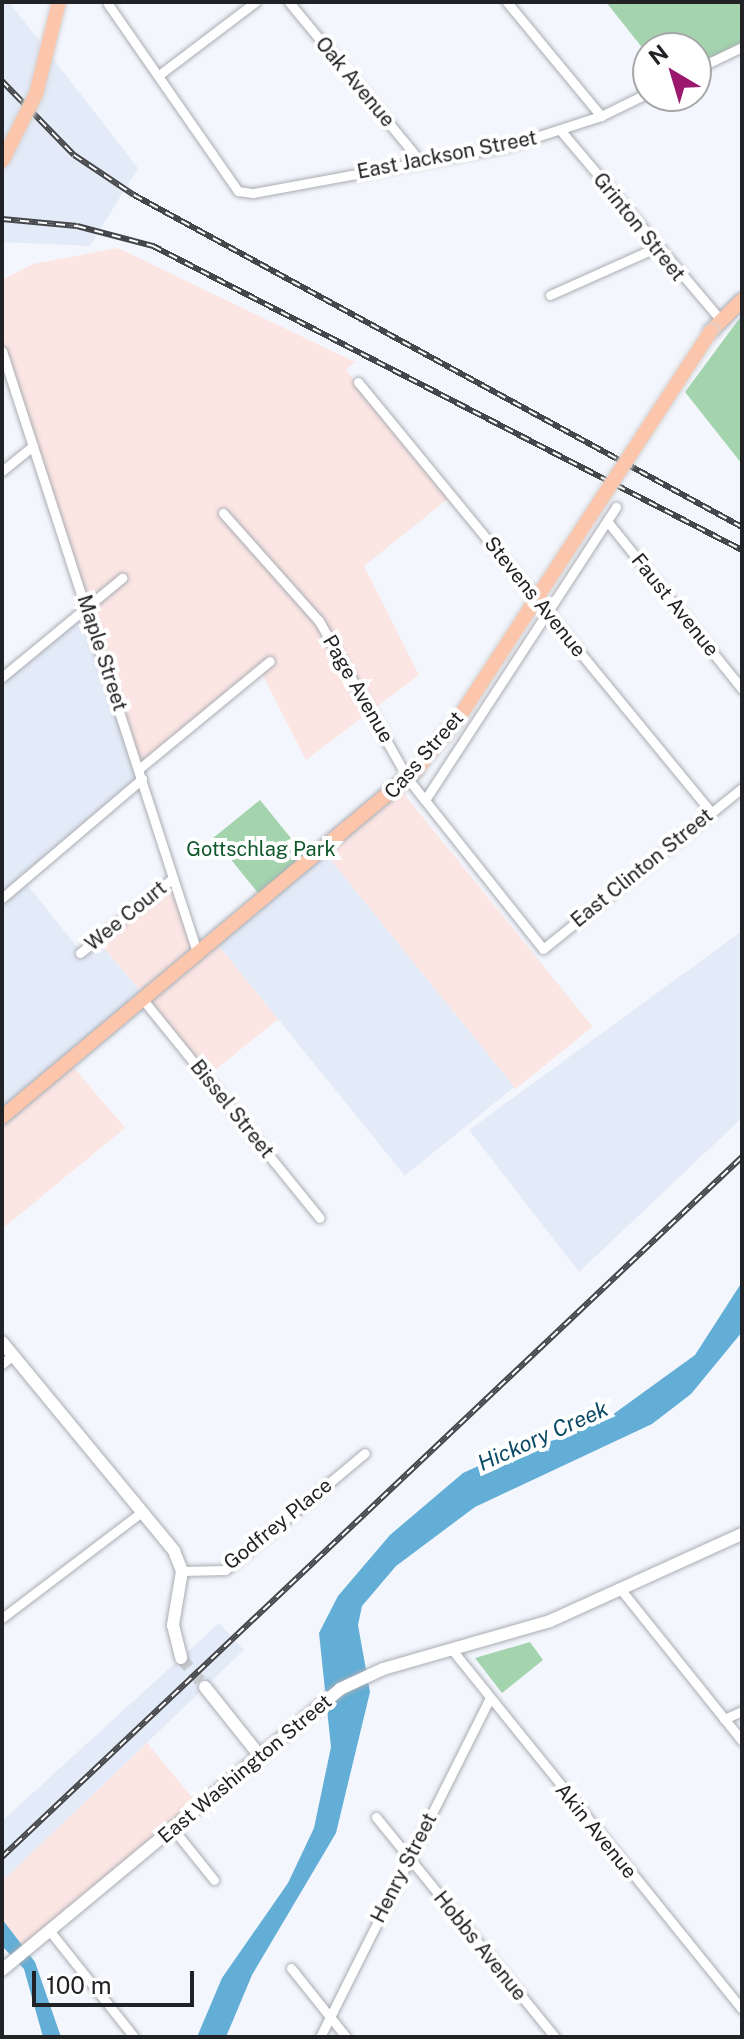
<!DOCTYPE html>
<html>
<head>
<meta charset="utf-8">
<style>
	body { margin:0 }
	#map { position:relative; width:744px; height:2039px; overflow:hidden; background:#f3f6fc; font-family:"Public Sans",sans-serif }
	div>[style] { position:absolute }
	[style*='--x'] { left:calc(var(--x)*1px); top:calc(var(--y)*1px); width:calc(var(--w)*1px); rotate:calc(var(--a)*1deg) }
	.commercial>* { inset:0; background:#fce6e4; transform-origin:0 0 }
	.built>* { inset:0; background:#e4ebf8; transform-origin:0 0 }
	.green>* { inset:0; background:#a3d4ae; transform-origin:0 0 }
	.water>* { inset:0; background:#62aed6 }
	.secondary-tunnel>* { height:12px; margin-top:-6px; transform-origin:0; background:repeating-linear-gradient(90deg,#c9ccd1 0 12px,transparent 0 18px) }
	.roads { filter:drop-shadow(0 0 2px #aaadb3) drop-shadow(0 0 2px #aaadb3) }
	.street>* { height:9px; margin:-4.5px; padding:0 4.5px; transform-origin:4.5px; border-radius:4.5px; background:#fff }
	.secondary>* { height:12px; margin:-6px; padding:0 6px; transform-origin:6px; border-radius:6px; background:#fff }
	.primary>* { height:14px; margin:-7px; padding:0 7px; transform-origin:7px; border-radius:7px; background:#fcc6ad }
	.rail>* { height:6px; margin-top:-3px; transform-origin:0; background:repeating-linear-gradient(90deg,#fff 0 9px,#444649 0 18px); box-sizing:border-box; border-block:2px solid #444649 }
	.bridges { filter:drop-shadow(0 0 2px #d3d3d3) drop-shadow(0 0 2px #d3d3d3) }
	.primary-bridge>* { height:14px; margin:-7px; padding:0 7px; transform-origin:7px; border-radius:7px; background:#fcc6ad }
	span { translate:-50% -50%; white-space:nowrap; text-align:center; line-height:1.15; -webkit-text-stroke:8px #fff; paint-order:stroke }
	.street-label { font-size:20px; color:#212225 }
	.park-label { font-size:20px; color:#0d572a }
	.water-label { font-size:22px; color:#0a4a66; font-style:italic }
	.frame { position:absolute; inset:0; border:4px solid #212225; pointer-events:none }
	.north { position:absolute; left:632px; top:32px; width:80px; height:80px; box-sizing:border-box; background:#fff; border:2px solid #a6a7a8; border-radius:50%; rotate:322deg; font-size:22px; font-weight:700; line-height:32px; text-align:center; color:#212225 }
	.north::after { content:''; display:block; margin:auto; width:28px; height:36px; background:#9a196f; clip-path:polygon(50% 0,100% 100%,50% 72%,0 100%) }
	.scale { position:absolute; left:32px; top:1971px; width:162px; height:36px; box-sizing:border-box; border:4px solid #212225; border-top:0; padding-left:10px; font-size:24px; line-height:28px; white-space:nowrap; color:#212225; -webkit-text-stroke:6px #fff; paint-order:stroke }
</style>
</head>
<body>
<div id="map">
	<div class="commercial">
		<i style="clip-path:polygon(118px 248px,355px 362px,346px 370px,449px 498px,364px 566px,419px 675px,306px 760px,261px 672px,142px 768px,2px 342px,2px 280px,33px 264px)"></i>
		<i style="left:400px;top:789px;width:306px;height:99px;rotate:51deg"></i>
		<i style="clip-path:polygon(172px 880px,197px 954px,146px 998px,98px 941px)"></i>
		<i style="left:216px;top:942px;width:99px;height:92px;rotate:51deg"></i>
		<i style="clip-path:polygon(70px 1063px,125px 1128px,2px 1229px,2px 1119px)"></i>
		<i style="clip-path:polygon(147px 1743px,200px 1807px,25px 1949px,2px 1919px,2px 1881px)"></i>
	</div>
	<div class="built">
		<i style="clip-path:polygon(2px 2px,9px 2px,138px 168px,90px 246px,2px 242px)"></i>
		<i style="clip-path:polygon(87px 609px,141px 778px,2px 896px,2px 679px)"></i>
		<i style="left:325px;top:853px;width:301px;height:141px;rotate:51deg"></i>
		<i style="clip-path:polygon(24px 881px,82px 953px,98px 941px,146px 998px,2px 1115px,2px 900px)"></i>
		<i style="clip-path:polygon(742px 931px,742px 1118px,579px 1272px,469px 1130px)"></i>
		<i style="clip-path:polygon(219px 1623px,244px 1650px,2px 1881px,2px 1821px)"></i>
	</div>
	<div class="green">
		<i style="clip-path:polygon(606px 2px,742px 2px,742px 45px,696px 68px,696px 48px,648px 48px,648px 55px)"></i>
		<i style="clip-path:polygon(742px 315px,742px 464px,685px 392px)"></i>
		<i style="left:260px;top:800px;width:78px;height:60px;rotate:51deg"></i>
		<i style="clip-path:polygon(530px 1642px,543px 1660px,502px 1693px,475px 1658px)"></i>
	</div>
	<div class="water">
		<i style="clip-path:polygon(742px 1282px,742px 1332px,691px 1394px,652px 1424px,475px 1507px,396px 1566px,362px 1606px,358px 1625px,370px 1692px,336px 1833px,252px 1975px,226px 2037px,197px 2037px,222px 1978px,288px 1883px,314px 1828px,331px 1747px,319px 1633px,338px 1596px,390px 1535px,463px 1473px,509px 1452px,562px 1438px,608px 1418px,695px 1355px)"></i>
		<i style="clip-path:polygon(2px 1919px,35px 1962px,61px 2037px,43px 2037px,24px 1969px,2px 1946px)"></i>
	</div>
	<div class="secondary-tunnel">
		<i style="--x:181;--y:1658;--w:38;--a:50"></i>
	</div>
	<div class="roads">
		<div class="street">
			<i style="--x:289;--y:2;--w:207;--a:50.5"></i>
			<i style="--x:507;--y:2;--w:148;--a:50.5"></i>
			<i style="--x:108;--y:4;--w:228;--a:55.2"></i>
			<i style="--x:238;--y:191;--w:15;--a:8"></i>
			<i style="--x:253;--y:193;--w:259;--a:-10.4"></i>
			<i style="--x:508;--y:146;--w:98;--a:-17.9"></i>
			<i style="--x:601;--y:116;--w:52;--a:-26.1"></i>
			<i style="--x:696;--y:69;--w:51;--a:-25.6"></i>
			<i style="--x:159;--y:75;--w:121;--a:-37.2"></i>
			<i style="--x:561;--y:131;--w:248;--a:49.8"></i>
			<i style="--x:550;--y:295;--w:115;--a:-24.1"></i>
			<i style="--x:2;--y:351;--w:635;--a:72.02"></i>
			<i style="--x:358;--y:382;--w:556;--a:50.62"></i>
			<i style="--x:2;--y:471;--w:40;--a:-39"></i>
			<i style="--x:223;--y:513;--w:144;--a:48.4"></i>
			<i style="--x:319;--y:621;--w:181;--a:60.6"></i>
			<i style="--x:408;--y:779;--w:217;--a:51.5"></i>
			<i style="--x:543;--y:949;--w:256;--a:-39"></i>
			<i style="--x:607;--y:521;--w:216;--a:51.2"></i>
			<i style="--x:2;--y:677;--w:156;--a:-39.5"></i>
			<i style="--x:140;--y:768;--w:168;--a:-39.5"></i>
			<i style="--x:425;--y:800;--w:350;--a:-56.9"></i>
			<i style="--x:2;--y:898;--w:184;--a:-40.4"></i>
			<i style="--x:80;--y:953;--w:119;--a:-38.9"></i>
			<i style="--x:144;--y:1001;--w:279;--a:51"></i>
			<i style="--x:2;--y:1364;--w:14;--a:-39"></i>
			<i style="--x:182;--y:1571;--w:43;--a:-1.3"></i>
			<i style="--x:225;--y:1570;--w:182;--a:-39.9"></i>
			<i style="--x:622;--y:1591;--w:192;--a:51.3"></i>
			<i style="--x:2;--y:1618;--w:177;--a:-37.2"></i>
			<i style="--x:453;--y:1651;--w:460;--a:51.1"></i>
			<i style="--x:724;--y:1719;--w:20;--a:-24"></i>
			<i style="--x:376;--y:1817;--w:284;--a:50.9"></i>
			<i style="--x:174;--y:1830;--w:64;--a:51.3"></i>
			<i style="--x:49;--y:1930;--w:137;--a:51.5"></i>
			<i style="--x:291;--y:1968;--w:88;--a:51.4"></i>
			<i style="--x:320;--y:2037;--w:377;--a:-63.4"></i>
		</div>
		<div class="secondary">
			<i style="--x:2;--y:1342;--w:271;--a:50.5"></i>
			<i style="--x:174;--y:1551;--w:22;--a:68"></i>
			<i style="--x:182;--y:1571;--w:55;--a:99.5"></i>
			<i style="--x:173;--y:1625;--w:34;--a:76"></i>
			<i style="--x:205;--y:1687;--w:87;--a:51.5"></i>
			<i style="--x:2;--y:1970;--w:440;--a:-39.7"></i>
			<i style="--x:340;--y:1689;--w:47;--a:-24.9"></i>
			<i style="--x:383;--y:1669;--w:174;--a:-16"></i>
			<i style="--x:550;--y:1621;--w:211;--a:-24.4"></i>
		</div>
		<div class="primary">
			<i style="--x:711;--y:331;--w:44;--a:-45"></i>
			<i style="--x:2;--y:1117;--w:540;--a:-39.97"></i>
		</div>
	</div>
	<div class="rail">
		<i style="--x:2;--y:81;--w:103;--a:45.8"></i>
		<i style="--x:74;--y:155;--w:72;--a:33.7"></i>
		<i style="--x:134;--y:195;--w:693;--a:28.64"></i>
		<i style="--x:2;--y:219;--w:75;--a:5.3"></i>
		<i style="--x:77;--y:226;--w:79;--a:14.7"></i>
		<i style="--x:153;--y:246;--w:663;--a:27.3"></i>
		<i style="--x:2;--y:1857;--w:1019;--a:-43.41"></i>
	</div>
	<div class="bridges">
		<div class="primary-bridge">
			<i style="--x:2;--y:161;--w:75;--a:-63.1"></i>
			<i style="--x:36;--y:94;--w:95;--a:-76"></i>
			<i style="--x:416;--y:770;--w:66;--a:-50.5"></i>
			<i style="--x:458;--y:719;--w:463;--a:-56.9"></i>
		</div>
	</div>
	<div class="street-label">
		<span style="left:355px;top:82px;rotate:50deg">Oak Avenue</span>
		<span style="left:447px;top:155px;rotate:-11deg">East Jackson Street</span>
		<span style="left:639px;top:227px;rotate:51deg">Grinton Street</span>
		<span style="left:535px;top:597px;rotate:51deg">Stevens Avenue</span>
		<span style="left:675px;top:605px;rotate:51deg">Faust Avenue</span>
		<span style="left:102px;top:653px;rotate:72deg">Maple Street</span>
		<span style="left:358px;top:689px;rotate:60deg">Page Avenue</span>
		<span style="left:424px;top:755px;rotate:-49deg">Cass Street</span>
		<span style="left:642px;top:868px;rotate:-39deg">East Clinton Street</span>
		<span style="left:126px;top:916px;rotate:-39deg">Wee Court</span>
		<span style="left:232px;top:1109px;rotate:51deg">Bissel Street</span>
		<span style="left:278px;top:1524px;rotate:-39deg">Godfrey Place</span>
		<span style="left:245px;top:1769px;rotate:-40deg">East Washington Street</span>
		<span style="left:596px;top:1831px;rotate:51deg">Akin Avenue</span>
		<span style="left:404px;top:1868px;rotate:-63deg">Henry Street</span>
		<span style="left:480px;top:1946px;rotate:51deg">Hobbs Avenue</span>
	</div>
	<div class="park-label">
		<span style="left:261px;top:849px">Gottschlag Park</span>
	</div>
	<div class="water-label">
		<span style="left:543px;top:1436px;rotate:-24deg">Hickory Creek</span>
	</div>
	<div class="frame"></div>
	<div class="north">N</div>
	<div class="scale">100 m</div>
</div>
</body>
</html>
